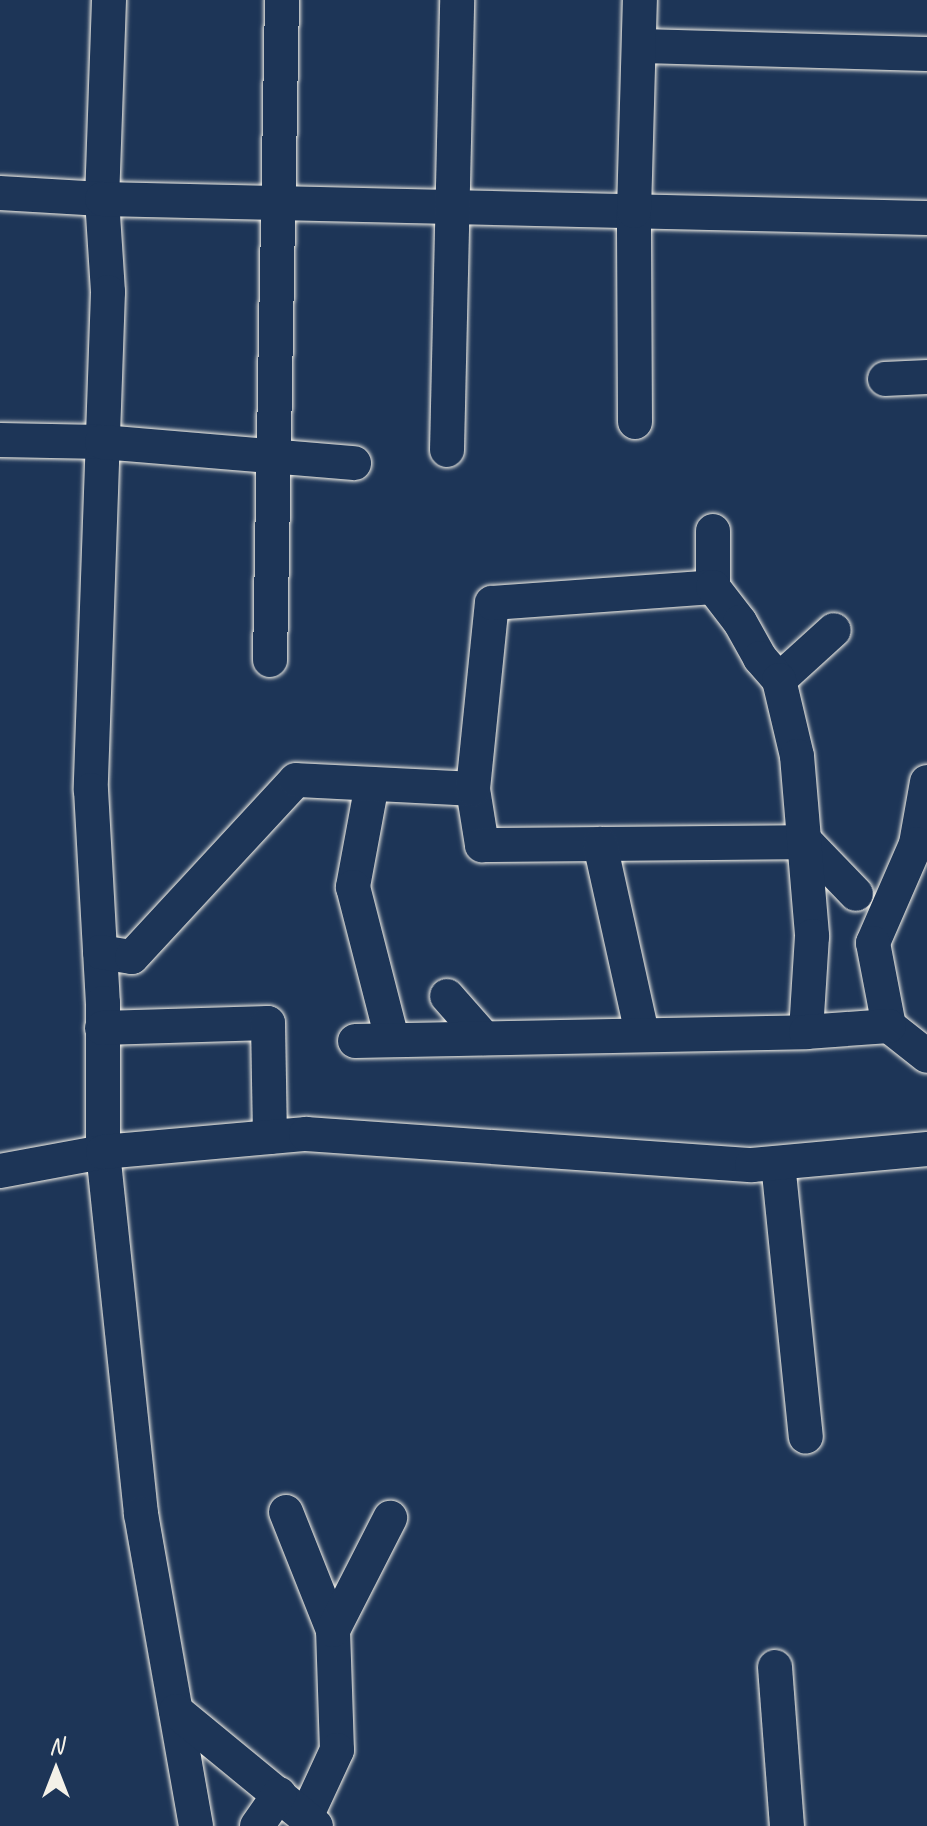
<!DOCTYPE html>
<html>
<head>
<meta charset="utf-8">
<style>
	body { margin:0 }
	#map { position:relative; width:927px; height:1826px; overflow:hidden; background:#1d3557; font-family:Caveat,sans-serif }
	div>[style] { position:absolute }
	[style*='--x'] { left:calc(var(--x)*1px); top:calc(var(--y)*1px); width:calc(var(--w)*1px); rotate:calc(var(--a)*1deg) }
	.roads { filter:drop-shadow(0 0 2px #f4f1e8) drop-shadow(0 0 2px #f4f1e8) }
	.minor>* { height:34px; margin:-17px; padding:0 17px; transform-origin:17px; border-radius:17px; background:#1d3557 }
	span { translate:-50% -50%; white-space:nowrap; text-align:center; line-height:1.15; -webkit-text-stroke:6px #1d3557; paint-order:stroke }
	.north { position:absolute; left:16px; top:1730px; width:80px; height:80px; -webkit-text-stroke:6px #1d3557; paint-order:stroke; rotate:0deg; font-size:22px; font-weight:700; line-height:32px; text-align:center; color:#f4f1e8 }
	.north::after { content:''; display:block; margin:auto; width:28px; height:36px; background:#f4f1e8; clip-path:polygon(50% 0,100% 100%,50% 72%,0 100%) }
</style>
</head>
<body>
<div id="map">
	<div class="roads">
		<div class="minor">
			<i style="--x:109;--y:0;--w:199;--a:92"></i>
			<i style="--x:102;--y:199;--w:93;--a:86.3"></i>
			<i style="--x:108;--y:292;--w:498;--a:92"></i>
			<i style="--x:91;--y:790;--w:213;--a:86.8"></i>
			<i style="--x:103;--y:1003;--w:149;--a:90"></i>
			<i style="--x:103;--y:1152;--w:364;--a:84"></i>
			<i style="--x:141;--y:1514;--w:317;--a:80"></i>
			<i style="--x:641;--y:46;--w:286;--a:1.6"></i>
			<i style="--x:0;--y:193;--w:102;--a:3.4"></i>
			<i style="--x:102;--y:199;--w:825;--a:1.32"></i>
			<i style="--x:885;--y:379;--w:42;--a:-2.7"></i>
			<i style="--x:635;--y:422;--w:211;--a:-90.3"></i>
			<i style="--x:634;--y:211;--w:211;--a:-88.4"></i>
			<i style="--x:0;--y:440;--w:102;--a:1.1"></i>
			<i style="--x:102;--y:442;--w:253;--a:4.8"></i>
			<i style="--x:447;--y:450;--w:450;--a:-88.7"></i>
			<i style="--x:713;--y:587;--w:56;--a:-90"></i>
			<i style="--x:270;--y:660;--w:660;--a:-88.96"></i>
			<i style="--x:779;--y:680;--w:74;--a:-42.3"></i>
			<i style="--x:927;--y:782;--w:63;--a:100.1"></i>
			<i style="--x:916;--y:844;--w:108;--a:113.5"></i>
			<i style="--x:873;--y:943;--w:85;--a:79.1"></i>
			<i style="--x:889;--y:1026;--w:48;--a:38.3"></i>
			<i style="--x:372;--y:784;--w:105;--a:100.5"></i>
			<i style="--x:353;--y:887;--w:157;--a:75.6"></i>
			<i style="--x:473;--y:789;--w:57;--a:80.9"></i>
			<i style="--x:482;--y:845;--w:324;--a:-0.5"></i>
			<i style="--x:806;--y:842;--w:72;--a:46.1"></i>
			<i style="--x:600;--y:844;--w:195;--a:77.5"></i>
			<i style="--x:100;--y:952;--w:32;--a:9"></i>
			<i style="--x:132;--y:957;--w:241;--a:-47.2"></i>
			<i style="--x:296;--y:780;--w:177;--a:2.9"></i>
			<i style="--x:473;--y:789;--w:187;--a:-84.2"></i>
			<i style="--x:492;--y:603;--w:222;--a:-4.1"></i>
			<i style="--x:713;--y:587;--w:44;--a:52.4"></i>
			<i style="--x:740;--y:622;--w:41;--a:60.9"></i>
			<i style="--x:760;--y:658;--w:29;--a:49"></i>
			<i style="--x:779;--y:680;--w:78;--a:76.7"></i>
			<i style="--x:797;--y:756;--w:181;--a:85.2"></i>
			<i style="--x:812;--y:936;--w:96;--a:93.6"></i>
			<i style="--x:447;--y:996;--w:56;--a:48.6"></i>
			<i style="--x:102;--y:1028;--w:166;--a:-1.7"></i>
			<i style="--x:268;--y:1023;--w:114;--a:89"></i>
			<i style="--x:355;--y:1041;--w:451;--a:-1.1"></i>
			<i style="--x:806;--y:1032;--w:83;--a:-4.1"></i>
			<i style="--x:778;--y:1163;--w:275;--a:84.2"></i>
			<i style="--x:0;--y:1171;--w:105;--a:-10.5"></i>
			<i style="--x:103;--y:1152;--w:204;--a:-5.1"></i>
			<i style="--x:306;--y:1134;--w:447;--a:4"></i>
			<i style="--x:752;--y:1165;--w:176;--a:-5.2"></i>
			<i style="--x:286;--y:1512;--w:127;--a:68.3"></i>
			<i style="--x:333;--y:1630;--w:120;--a:88.1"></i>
			<i style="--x:337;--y:1750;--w:74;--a:114.8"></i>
			<i style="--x:333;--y:1630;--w:126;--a:-63"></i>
			<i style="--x:775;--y:1667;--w:159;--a:85.7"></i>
			<i style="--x:176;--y:1711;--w:181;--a:39.4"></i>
			<i style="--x:257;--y:1826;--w:39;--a:-55"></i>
		</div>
	</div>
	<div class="north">N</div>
</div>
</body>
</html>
